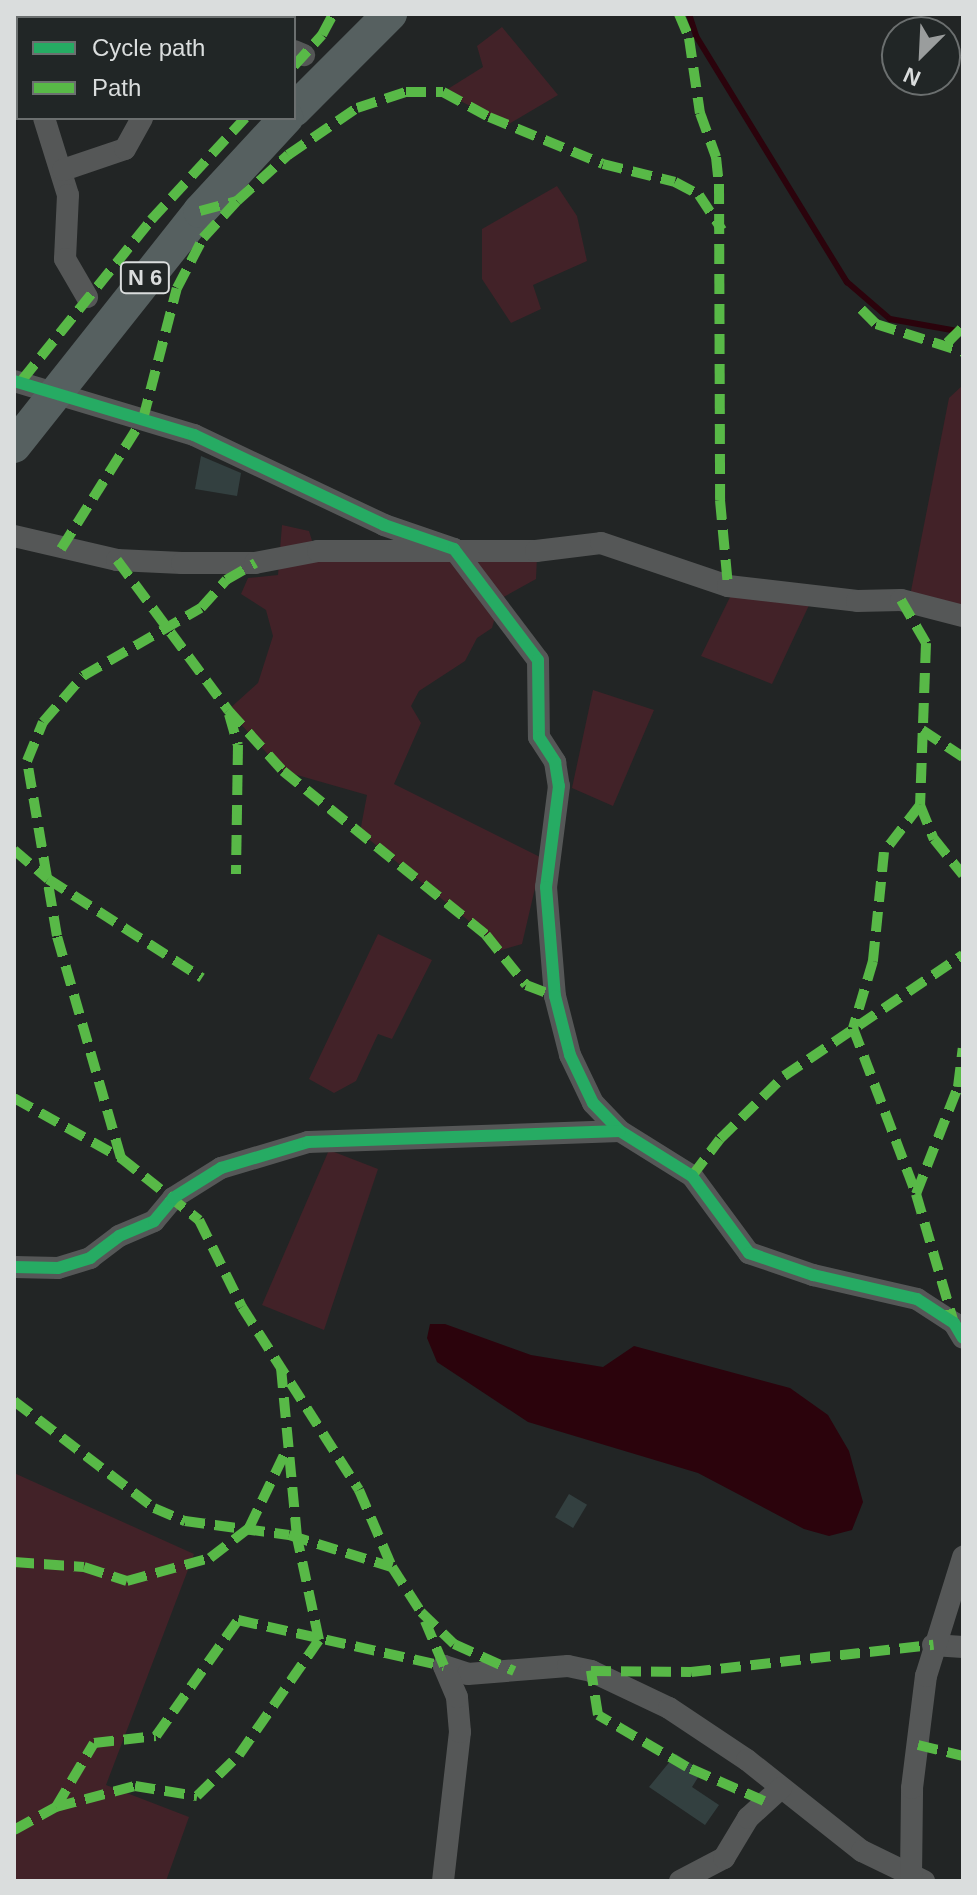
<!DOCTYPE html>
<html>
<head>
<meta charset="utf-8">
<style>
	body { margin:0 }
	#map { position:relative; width:977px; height:1895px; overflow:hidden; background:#222525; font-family:Helvetica,sans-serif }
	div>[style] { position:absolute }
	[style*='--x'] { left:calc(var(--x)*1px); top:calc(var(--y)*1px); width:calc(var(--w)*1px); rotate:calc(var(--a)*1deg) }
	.green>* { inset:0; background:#422228 }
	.water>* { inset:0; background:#2b030c }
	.stream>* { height:6px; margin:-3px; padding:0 3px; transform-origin:3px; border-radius:3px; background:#2b030c }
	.building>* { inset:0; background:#334040; transform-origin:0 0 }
	.street>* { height:22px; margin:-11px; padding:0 11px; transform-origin:11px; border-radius:11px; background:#555757 }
	.primary>* { height:34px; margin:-17px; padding:0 17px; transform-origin:17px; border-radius:17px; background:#566060 }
	.quiet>* { height:10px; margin-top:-5px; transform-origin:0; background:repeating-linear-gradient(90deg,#58b947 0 20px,transparent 0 30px) }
	.cycleway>* { height:12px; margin:-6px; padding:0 6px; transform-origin:6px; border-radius:6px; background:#26ab63 }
	span { translate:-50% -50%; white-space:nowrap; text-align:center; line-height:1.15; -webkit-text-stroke:8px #212626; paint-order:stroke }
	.shield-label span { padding:2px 6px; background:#212626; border:2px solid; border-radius:6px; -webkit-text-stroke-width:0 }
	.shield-label { font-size:22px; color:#dadddd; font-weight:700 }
	.frame { position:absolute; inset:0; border:16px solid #dadddd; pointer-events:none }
	.legend { position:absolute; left:16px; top:16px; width:280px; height:104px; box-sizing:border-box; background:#212626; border:2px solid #6b6f6f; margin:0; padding:10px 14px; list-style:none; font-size:24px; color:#dadddd }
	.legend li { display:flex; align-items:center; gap:16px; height:40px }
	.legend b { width:40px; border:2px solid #6b6f6f }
	.north { position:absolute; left:881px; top:16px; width:80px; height:80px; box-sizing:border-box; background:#212626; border:2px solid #6b6f6f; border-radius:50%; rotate:204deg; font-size:22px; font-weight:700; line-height:32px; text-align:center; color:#dadddd }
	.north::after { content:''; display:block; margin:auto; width:28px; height:36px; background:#9a9d9d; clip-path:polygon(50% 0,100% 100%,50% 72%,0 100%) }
</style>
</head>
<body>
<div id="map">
	<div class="green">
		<i style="clip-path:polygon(502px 27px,558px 95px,507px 125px,443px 92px,483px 67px,477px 46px)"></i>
		<i style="clip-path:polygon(557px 186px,577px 216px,587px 261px,533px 285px,541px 309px,511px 323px,482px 279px,482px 229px)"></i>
		<i style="clip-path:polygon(963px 385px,963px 610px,909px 601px,949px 398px)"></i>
		<i style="clip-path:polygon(282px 525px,309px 531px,314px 547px,537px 556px,536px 579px,500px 599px,492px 628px,477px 638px,465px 661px,419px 691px,411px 706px,421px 723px,394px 784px,542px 858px,522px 944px,498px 951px,486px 935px,360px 832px,367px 795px,283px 771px,228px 710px,258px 683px,273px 636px,266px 610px,241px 594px,248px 578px,278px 575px)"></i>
		<i style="clip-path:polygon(732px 593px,811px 601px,772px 684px,701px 656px)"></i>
		<i style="clip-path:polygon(593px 690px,654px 710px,613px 806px,572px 788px)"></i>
		<i style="clip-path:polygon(378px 934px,432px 960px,392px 1039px,378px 1034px,356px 1081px,334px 1093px,309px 1079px)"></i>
		<i style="clip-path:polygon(329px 1150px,378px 1169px,324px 1330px,262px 1305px)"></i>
		<i style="clip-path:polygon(14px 1473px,194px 1554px,106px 1785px,189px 1817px,166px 1881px,14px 1881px)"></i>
	</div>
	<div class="water">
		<i style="clip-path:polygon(430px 1324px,445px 1324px,531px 1355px,603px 1367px,634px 1346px,790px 1388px,828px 1415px,849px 1451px,863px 1502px,852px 1530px,829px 1536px,804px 1529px,698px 1473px,528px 1422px,437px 1362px,427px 1338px)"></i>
	</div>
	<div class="stream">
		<i style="--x:689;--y:14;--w:23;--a:72"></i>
		<i style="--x:696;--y:36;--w:289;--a:58.5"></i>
		<i style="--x:847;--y:282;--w:57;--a:40.7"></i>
		<i style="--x:890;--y:319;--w:74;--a:10.1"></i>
	</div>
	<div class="building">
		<i style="clip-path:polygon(201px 456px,241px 473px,237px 496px,195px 489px)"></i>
		<i style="left:569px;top:1494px;width:21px;height:27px;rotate:31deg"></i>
		<i style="clip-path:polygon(676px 1754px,702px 1771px,692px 1787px,719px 1805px,705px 1825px,649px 1787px)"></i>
	</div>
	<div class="street">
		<i style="--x:79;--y:14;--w:116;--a:2"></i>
		<i style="--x:21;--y:18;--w:4;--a:-76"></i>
		<i style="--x:217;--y:18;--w:6;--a:-39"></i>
		<i style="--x:294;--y:51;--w:11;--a:22"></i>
		<i style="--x:44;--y:118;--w:81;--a:72.7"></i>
		<i style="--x:68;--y:195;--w:64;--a:92.7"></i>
		<i style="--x:65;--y:259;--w:44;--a:59.9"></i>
		<i style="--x:63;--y:170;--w:65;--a:-18.7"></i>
		<i style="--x:125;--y:149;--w:35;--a:-61"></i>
		<i style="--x:14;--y:381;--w:188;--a:16.7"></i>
		<i style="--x:194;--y:435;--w:210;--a:25.3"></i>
		<i style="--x:384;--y:525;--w:74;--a:18.9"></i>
		<i style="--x:454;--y:549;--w:139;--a:52.9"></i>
		<i style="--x:538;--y:660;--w:77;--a:89.3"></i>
		<i style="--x:539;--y:737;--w:30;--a:57"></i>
		<i style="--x:555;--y:762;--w:24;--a:81"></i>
		<i style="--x:559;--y:786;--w:102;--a:97.3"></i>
		<i style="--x:546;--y:887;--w:109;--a:85.3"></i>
		<i style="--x:555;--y:996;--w:61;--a:75.7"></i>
		<i style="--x:570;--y:1055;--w:53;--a:64.4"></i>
		<i style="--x:593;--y:1103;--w:39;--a:46"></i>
		<i style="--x:620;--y:1131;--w:85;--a:32"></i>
		<i style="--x:692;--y:1176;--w:96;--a:53.5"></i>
		<i style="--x:749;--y:1253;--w:68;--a:19"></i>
		<i style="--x:813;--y:1275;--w:107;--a:13"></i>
		<i style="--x:917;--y:1299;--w:44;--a:33"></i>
		<i style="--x:954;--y:1323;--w:17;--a:59"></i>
		<i style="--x:14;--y:536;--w:106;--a:13.1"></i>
		<i style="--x:117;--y:560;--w:65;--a:2.6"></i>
		<i style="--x:182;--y:563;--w:73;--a:0"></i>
		<i style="--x:255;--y:563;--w:64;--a:-10.8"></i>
		<i style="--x:318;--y:551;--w:218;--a:0"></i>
		<i style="--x:536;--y:551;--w:65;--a:-7"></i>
		<i style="--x:601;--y:543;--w:134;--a:18.7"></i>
		<i style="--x:728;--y:586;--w:130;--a:6.6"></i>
		<i style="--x:857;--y:601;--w:44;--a:-1.3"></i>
		<i style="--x:901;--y:600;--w:64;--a:14.5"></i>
		<i style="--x:14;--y:1267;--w:44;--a:1.3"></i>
		<i style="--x:58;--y:1268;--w:34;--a:-17"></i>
		<i style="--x:90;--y:1258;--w:36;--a:-37"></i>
		<i style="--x:119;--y:1236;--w:38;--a:-23"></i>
		<i style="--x:154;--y:1221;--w:30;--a:-50"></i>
		<i style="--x:173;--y:1198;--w:57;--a:-32"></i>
		<i style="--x:221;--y:1168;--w:91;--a:-16.6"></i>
		<i style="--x:308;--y:1142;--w:312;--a:-2"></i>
		<i style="--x:933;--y:1645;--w:30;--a:4"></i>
		<i style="--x:444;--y:1666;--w:25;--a:18"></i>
		<i style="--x:468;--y:1674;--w:100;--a:-4.6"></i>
		<i style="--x:568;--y:1666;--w:24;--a:12"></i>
		<i style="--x:591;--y:1671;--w:86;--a:25.4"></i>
		<i style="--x:669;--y:1708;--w:94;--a:33.7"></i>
		<i style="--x:747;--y:1760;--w:147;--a:38.4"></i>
		<i style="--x:862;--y:1851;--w:69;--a:25.8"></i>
		<i style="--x:911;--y:1876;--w:88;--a:-89.3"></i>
		<i style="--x:912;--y:1788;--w:113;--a:-82.9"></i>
		<i style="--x:926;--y:1676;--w:125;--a:-72.7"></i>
		<i style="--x:443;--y:1881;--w:150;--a:-83.5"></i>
		<i style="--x:460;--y:1732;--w:35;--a:-95"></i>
		<i style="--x:457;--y:1697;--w:34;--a:-113"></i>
		<i style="--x:680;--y:1881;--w:50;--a:-27.6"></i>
		<i style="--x:724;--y:1858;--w:47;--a:-59"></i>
		<i style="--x:748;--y:1818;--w:45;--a:-42.3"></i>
	</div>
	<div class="primary">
		<i style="--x:294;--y:110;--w:136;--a:-45"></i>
		<i style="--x:14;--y:446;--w:300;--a:-51.6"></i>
		<i style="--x:200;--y:211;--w:127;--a:-47.2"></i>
	</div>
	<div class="quiet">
		<i style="--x:679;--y:14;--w:26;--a:67"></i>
		<i style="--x:689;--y:38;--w:76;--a:81.7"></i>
		<i style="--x:700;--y:113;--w:47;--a:70"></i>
		<i style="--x:716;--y:157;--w:27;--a:84"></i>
		<i style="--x:719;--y:184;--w:316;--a:89.8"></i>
		<i style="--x:720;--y:500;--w:86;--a:84.7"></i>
		<i style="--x:294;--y:66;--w:42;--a:-47.9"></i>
		<i style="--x:322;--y:35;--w:24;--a:-62"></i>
		<i style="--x:200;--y:211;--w:38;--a:-15"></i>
		<i style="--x:237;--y:201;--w:69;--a:-42"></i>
		<i style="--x:288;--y:155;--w:83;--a:-34.3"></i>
		<i style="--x:357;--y:108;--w:52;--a:-18.1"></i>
		<i style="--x:406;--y:92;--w:37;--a:0"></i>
		<i style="--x:443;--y:92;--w:52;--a:28.5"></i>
		<i style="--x:489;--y:117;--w:123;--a:22.4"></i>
		<i style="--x:603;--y:164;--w:74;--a:14"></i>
		<i style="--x:675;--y:182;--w:27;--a:28"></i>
		<i style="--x:699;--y:195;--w:42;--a:56.7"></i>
		<i style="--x:861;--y:309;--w:21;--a:45"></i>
		<i style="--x:876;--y:324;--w:91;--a:17.8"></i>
		<i style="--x:947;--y:343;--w:23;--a:-45"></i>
		<i style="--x:22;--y:380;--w:206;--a:-51.1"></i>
		<i style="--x:151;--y:220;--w:139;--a:-47.3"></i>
		<i style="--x:61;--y:549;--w:154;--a:-57.8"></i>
		<i style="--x:143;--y:419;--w:135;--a:-75.5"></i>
		<i style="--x:177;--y:288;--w:56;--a:-62.5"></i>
		<i style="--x:203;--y:238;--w:50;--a:-47.4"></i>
		<i style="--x:117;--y:560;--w:187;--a:53.5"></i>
		<i style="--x:228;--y:710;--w:82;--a:48"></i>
		<i style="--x:283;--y:771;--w:261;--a:38.9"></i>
		<i style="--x:486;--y:935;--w:64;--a:51.3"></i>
		<i style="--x:526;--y:985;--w:31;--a:21"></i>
		<i style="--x:901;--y:600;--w:50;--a:59.8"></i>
		<i style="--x:926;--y:643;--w:162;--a:92.1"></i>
		<i style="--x:920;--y:805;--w:37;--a:68"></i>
		<i style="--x:934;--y:839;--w:46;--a:51.1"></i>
		<i style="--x:229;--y:714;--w:32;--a:74"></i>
		<i style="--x:238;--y:745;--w:129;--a:90.9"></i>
		<i style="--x:922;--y:730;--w:49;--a:33.4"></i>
		<i style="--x:920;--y:805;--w:59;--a:127.5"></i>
		<i style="--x:884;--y:852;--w:110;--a:95.8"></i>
		<i style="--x:873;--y:961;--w:70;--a:106.6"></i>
		<i style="--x:853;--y:1028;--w:178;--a:69.2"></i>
		<i style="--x:916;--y:1194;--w:134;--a:73.6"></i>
		<i style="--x:14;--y:850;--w:45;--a:40.5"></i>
		<i style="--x:48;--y:879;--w:183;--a:32.7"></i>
		<i style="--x:14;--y:1098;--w:123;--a:29.3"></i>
		<i style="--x:121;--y:1158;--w:100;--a:38.5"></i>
		<i style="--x:199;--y:1220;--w:97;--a:63.7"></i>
		<i style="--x:242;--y:1307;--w:217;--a:57.4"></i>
		<i style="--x:359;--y:1490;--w:84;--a:66.8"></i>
		<i style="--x:392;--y:1567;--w:54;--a:57.2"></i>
		<i style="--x:421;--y:1612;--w:46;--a:44.1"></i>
		<i style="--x:454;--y:1644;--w:66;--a:24.2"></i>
		<i style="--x:121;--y:1158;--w:231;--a:-106.1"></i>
		<i style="--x:57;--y:936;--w:178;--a:-99.7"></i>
		<i style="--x:27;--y:761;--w:42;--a:-67.7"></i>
		<i style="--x:43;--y:722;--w:61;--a:-49"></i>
		<i style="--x:83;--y:676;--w:136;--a:-30"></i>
		<i style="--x:201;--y:608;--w:38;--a:-48"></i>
		<i style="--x:226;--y:580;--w:34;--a:-30"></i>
		<i style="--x:692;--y:1176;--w:46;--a:-52.9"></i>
		<i style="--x:720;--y:1139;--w:90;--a:-44.5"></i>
		<i style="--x:784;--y:1076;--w:216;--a:-34.1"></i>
		<i style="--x:916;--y:1194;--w:115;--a:-68.6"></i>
		<i style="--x:958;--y:1087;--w:39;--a:-83"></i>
		<i style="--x:14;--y:1401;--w:176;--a:37.4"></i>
		<i style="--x:154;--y:1508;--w:34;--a:23"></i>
		<i style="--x:185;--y:1521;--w:105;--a:7.7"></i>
		<i style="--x:289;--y:1535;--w:108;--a:17.3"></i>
		<i style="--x:14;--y:1562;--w:70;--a:4.1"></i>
		<i style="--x:84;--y:1567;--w:45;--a:18"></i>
		<i style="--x:127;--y:1581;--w:86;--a:-15.5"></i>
		<i style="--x:210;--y:1558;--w:49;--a:-37.6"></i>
		<i style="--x:249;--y:1528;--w:81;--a:-64.4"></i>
		<i style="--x:918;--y:1745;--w:46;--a:13.7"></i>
		<i style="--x:764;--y:1801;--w:84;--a:-156.2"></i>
		<i style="--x:687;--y:1767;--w:103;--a:-149.7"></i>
		<i style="--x:598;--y:1715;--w:45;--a:-99"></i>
		<i style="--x:591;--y:1671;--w:100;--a:0.6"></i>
		<i style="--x:691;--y:1672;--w:244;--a:-6.4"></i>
		<i style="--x:56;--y:1807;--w:74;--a:-59.3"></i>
		<i style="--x:94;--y:1743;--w:62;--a:-6.4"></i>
		<i style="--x:156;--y:1736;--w:142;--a:-54.7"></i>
		<i style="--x:238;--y:1620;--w:211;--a:12.6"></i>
		<i style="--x:444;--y:1666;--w:49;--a:-112.9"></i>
		<i style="--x:14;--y:1830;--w:48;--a:-28.7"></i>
		<i style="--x:56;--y:1807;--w:82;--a:-14.9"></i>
		<i style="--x:135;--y:1786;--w:63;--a:9.2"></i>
		<i style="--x:197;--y:1796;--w:59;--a:-44.3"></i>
		<i style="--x:239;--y:1755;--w:140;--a:-55.2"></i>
		<i style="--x:319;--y:1640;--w:105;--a:-102.1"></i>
		<i style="--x:297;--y:1537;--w:170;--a:-95.4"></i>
	</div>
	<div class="cycleway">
		<i style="--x:14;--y:381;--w:188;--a:16.7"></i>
		<i style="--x:194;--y:435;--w:210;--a:25.3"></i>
		<i style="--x:384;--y:525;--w:74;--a:18.9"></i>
		<i style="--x:454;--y:549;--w:139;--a:52.9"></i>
		<i style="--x:538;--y:660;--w:77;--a:89.3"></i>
		<i style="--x:539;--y:737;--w:30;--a:57"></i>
		<i style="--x:555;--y:762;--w:24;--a:81"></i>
		<i style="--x:559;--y:786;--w:102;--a:97.3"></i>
		<i style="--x:546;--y:887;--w:109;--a:85.3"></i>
		<i style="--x:555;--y:996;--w:61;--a:75.7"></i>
		<i style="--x:570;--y:1055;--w:53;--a:64.4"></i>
		<i style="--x:593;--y:1103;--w:39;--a:46"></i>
		<i style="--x:620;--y:1131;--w:85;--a:32"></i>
		<i style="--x:692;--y:1176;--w:96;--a:53.5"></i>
		<i style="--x:749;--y:1253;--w:68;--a:19"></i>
		<i style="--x:813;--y:1275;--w:107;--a:13"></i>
		<i style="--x:917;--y:1299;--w:44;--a:33"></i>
		<i style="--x:954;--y:1323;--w:17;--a:59"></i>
		<i style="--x:14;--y:1267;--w:44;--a:1.3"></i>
		<i style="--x:58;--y:1268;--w:34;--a:-17"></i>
		<i style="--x:90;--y:1258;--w:36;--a:-37"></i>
		<i style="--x:119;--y:1236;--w:38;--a:-23"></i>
		<i style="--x:154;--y:1221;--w:30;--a:-50"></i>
		<i style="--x:173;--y:1198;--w:57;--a:-32"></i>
		<i style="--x:221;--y:1168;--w:91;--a:-16.6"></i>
		<i style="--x:308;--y:1142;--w:312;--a:-2"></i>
	</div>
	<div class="shield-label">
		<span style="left:145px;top:278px">N 6</span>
	</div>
	<div class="frame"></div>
	<ul class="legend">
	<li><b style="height:10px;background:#26ab63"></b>Cycle path</li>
	<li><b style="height:10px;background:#58b947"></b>Path</li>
	</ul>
	<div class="north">N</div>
</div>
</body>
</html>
